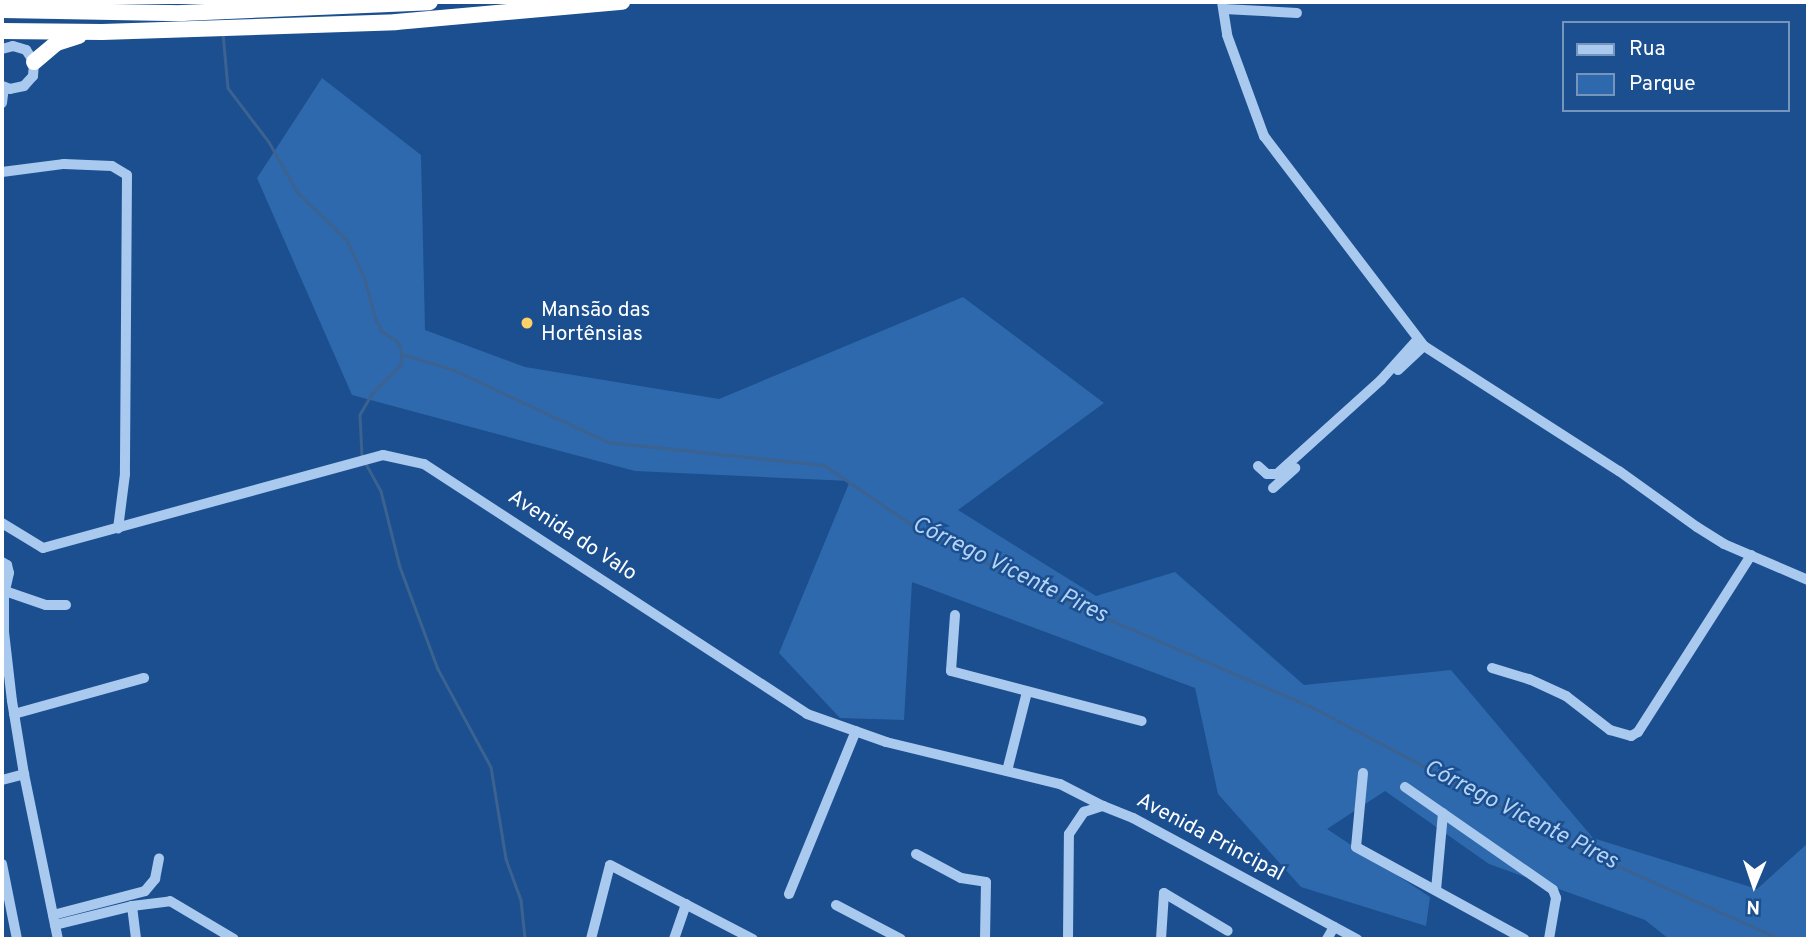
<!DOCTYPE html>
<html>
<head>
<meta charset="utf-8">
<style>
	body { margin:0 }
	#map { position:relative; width:1810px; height:941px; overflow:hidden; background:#1b4f8f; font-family:Overpass,sans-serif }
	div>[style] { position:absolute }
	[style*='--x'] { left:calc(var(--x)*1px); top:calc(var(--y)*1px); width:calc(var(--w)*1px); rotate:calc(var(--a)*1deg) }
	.green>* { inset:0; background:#2e69ad }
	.stream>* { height:2.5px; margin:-1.25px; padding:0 1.25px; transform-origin:1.25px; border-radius:1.25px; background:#3c6290 }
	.minor>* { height:10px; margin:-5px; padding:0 5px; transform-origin:5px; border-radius:5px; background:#a9c9ee }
	.highway>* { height:16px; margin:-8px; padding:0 8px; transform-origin:8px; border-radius:8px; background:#fff }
	.dots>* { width:19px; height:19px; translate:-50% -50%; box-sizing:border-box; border:4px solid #1b4f8f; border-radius:50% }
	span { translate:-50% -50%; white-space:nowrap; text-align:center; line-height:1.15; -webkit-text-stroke:5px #1b4f8f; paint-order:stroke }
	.poi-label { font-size:21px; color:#fff }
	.left { translate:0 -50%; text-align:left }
	.street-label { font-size:21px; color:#fff }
	.water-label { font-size:23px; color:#b5d3f5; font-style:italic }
	.frame { position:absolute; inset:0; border:4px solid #fff; pointer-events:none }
	.legend { position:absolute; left:1562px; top:21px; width:228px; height:91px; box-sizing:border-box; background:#1b4f8f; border:2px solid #7695bc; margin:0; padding:9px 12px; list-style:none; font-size:21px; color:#fff }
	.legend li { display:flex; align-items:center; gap:14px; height:35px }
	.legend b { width:35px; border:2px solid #7695bc }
	.north { position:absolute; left:1719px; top:850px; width:70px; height:70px; -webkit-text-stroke:5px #1b4f8f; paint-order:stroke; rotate:182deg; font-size:19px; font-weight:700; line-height:28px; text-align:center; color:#fff }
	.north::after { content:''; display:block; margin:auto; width:24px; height:32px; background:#fff; clip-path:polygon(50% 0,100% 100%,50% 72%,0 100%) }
</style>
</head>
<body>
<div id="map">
	<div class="green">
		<i style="clip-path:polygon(322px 78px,421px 155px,425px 330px,525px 367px,719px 399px,963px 297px,1104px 403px,958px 510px,1096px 596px,1175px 572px,1304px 685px,1451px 670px,1593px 838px,1757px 889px,1808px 843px,1808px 939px,1669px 939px,1645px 920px,1489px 864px,1385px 791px,1327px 829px,1430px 897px,1426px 926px,1301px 887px,1218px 794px,1195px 688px,912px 582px,904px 720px,840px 718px,779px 653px,850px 481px,635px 471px,352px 395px,257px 178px)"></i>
	</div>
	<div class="stream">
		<i style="--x:223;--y:33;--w:55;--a:84.8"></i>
		<i style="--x:228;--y:88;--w:68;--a:52.8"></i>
		<i style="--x:269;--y:142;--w:59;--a:60.4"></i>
		<i style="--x:298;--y:193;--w:68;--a:43.8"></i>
		<i style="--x:347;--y:240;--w:43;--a:65.2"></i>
		<i style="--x:365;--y:279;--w:42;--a:75"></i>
		<i style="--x:376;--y:320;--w:13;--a:61"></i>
		<i style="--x:382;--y:331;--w:21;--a:35"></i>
		<i style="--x:399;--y:343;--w:11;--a:75"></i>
		<i style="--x:402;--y:354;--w:11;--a:95"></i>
		<i style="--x:401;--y:365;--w:41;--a:135"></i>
		<i style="--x:372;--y:394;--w:24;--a:120"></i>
		<i style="--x:360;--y:415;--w:41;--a:87.2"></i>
		<i style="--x:402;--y:354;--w:52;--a:16.7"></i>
		<i style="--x:452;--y:369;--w:172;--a:25.1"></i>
		<i style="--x:608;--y:442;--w:217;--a:6.1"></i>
		<i style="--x:824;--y:465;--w:125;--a:34.2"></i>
		<i style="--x:927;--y:535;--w:157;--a:25.3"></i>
		<i style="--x:1069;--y:602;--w:267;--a:23.4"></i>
		<i style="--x:1314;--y:708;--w:301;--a:27.9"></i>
		<i style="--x:1580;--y:849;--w:219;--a:24.2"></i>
		<i style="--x:365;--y:462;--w:33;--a:61"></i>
		<i style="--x:381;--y:491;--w:78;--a:76"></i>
		<i style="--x:400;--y:567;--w:109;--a:69.6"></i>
		<i style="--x:438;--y:669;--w:111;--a:61.6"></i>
		<i style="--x:491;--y:767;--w:93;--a:80.7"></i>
		<i style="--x:506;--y:859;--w:44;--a:69.9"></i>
		<i style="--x:521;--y:900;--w:39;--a:84"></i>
	</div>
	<div class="minor">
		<i style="--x:1222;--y:2;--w:33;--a:81"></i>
		<i style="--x:1227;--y:35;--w:108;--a:69.9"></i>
		<i style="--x:1264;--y:136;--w:264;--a:52.7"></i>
		<i style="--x:1424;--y:346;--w:232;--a:32.7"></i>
		<i style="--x:1619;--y:471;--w:96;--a:35.7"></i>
		<i style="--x:1697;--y:527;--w:32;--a:32"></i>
		<i style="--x:1724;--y:544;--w:91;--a:23.2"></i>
		<i style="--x:1224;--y:9;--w:73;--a:3.1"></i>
		<i style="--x:2;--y:49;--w:11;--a:-15"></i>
		<i style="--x:13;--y:46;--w:14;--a:17"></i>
		<i style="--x:26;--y:50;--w:14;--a:56"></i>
		<i style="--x:34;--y:62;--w:14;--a:94"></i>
		<i style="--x:33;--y:76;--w:13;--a:132"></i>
		<i style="--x:24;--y:86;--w:14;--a:168"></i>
		<i style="--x:10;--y:89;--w:9;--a:-159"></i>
		<i style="--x:2;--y:103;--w:16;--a:-83"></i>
		<i style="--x:2;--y:172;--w:63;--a:-7.4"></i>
		<i style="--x:64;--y:164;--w:48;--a:2.4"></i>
		<i style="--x:112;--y:166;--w:17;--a:31"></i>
		<i style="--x:127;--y:175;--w:299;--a:90.4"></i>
		<i style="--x:125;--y:474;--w:55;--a:97.3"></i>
		<i style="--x:1398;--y:370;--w:35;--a:-43"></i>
		<i style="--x:1258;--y:466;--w:12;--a:42"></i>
		<i style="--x:1267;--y:474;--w:10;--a:0"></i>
		<i style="--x:1277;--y:474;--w:140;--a:-42.1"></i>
		<i style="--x:1381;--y:380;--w:55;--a:-47.9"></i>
		<i style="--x:1273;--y:488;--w:30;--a:-42"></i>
		<i style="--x:2;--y:523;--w:48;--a:31.4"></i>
		<i style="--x:43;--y:548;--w:352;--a:-15.3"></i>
		<i style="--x:383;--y:455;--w:42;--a:12.4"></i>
		<i style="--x:424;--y:464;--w:457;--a:33.1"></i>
		<i style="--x:807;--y:714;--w:84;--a:19.5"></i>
		<i style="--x:886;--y:742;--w:179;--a:13.6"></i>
		<i style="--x:1060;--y:784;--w:48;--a:27.1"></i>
		<i style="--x:2;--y:562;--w:6;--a:31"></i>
		<i style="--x:7;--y:565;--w:8;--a:76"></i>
		<i style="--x:9;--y:573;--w:23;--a:103"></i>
		<i style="--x:4;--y:595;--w:37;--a:90"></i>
		<i style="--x:4;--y:632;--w:69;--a:83.4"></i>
		<i style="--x:12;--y:701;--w:74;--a:80.7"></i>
		<i style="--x:24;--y:774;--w:168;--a:78.4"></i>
		<i style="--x:5;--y:591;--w:43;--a:18.9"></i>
		<i style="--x:46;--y:605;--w:20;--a:0"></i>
		<i style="--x:955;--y:615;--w:56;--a:94.1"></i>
		<i style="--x:951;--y:671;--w:197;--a:14.7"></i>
		<i style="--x:1492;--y:668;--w:39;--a:17"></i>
		<i style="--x:1529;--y:679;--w:41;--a:24.7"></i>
		<i style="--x:1566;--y:696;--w:56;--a:37.7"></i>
		<i style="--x:1610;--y:730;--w:22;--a:16"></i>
		<i style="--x:1631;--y:736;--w:8;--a:-30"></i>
		<i style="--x:1638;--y:732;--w:210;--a:-57.4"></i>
		<i style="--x:14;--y:714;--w:135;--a:-15.5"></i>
		<i style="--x:1007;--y:771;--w:81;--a:-75.8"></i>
		<i style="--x:1363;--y:773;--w:74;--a:95.4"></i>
		<i style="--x:1356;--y:847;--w:192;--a:28.7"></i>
		<i style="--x:2;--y:780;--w:23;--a:-15"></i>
		<i style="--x:1405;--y:787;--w:180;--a:34.8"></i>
		<i style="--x:1553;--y:890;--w:9;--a:69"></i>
		<i style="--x:1556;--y:898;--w:42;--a:99.7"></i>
		<i style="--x:916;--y:854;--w:51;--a:28.1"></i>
		<i style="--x:961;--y:878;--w:25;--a:9"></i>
		<i style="--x:986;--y:882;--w:57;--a:91"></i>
		<i style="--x:2;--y:864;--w:76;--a:78.7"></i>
		<i style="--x:1436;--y:890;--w:77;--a:-84.8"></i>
		<i style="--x:789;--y:894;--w:176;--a:-67.7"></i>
		<i style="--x:836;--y:905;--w:73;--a:27.6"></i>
		<i style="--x:132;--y:906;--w:33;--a:83"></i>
		<i style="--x:53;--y:915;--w:95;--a:-14.6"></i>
		<i style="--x:145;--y:891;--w:16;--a:-50"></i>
		<i style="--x:155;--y:879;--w:21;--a:-79"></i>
		<i style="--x:55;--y:925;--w:79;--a:-13.9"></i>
		<i style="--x:132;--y:906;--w:38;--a:-7"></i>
		<i style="--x:170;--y:901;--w:74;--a:30.7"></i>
		<i style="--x:591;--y:939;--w:76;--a:-75.6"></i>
		<i style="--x:610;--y:865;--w:161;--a:27.4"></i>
		<i style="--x:674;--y:939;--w:37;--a:-71"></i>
		<i style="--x:1068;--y:939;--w:105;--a:-89.5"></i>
		<i style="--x:1069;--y:834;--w:27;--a:-56"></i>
		<i style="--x:1084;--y:812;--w:20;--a:-18"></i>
		<i style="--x:1103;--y:806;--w:32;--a:22"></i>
		<i style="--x:1133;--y:818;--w:255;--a:28.4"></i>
		<i style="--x:1161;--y:939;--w:46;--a:-86.3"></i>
		<i style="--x:1164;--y:893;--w:74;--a:30.7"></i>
		<i style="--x:1327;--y:939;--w:14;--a:-60"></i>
	</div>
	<div class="highway">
		<i style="--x:2;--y:10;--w:180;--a:1"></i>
		<i style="--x:182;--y:13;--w:248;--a:-2.5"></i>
		<i style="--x:2;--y:31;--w:100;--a:0.6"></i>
		<i style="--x:102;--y:32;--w:294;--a:-1.9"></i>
		<i style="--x:396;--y:22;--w:227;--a:-5.1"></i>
		<i style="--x:34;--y:62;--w:30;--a:-40"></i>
		<i style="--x:57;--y:43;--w:23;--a:-18"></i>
	</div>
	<div class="dots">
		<i style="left:527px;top:323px;background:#ffd166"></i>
	</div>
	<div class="poi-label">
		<span class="left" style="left:541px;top:323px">Mansão das<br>Hortênsias</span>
	</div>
	<div class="street-label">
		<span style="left:572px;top:536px;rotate:33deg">Avenida do Valo</span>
		<span style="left:1210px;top:838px;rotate:28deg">Avenida Principal</span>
	</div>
	<div class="water-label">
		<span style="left:1009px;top:571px;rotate:26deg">Córrego Vicente Pires</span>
		<span style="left:1520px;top:816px;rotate:27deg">Córrego Vicente Pires</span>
	</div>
	<div class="frame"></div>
	<ul class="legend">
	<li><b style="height:9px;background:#a9c9ee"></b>Rua</li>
	<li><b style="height:19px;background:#2e69ad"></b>Parque</li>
	</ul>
	<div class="north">N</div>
</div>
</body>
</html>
